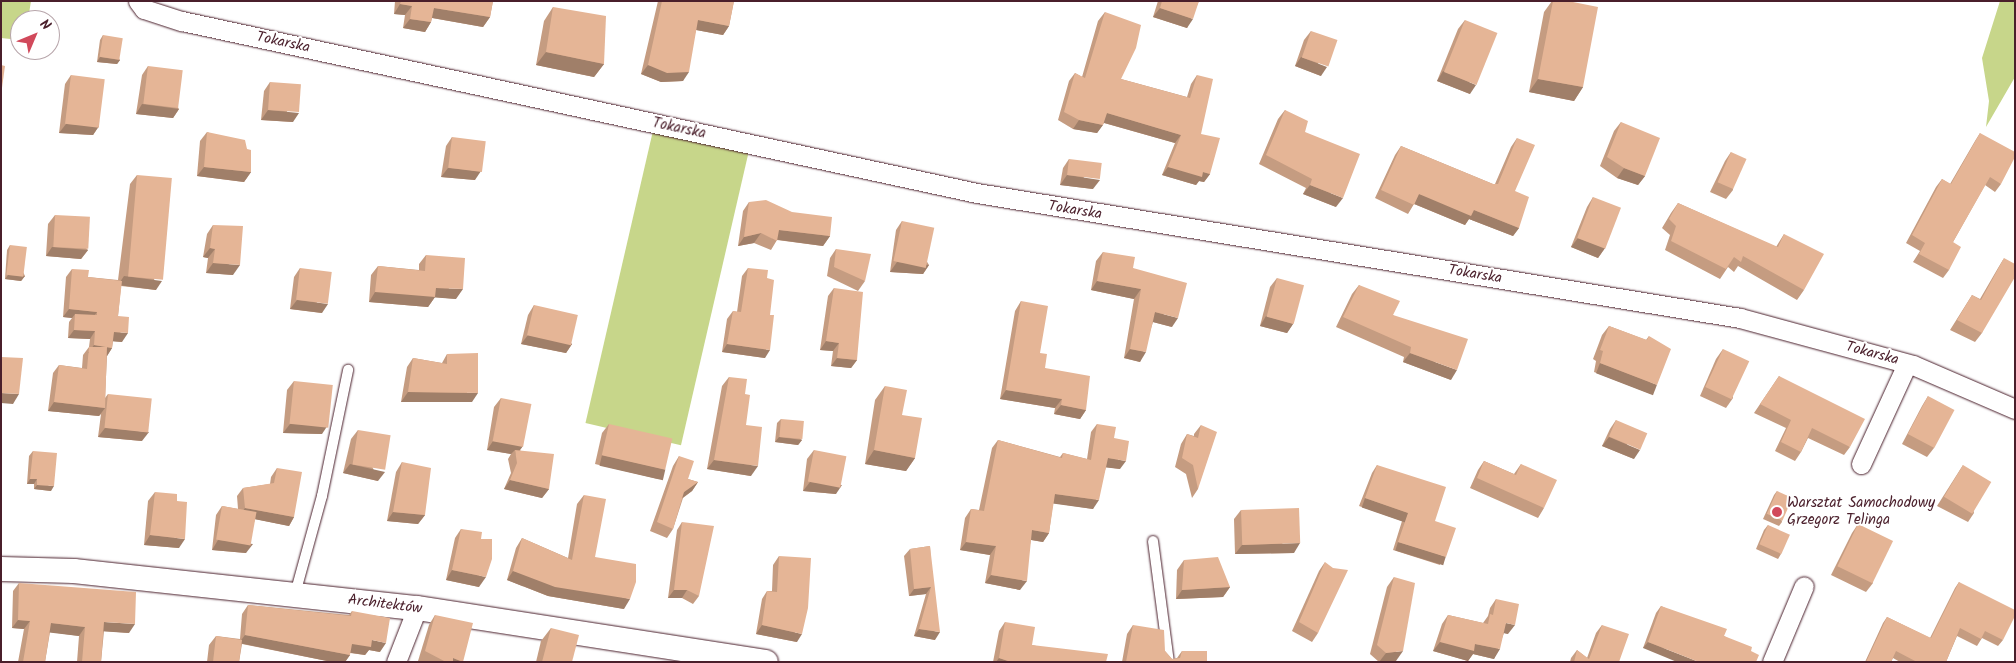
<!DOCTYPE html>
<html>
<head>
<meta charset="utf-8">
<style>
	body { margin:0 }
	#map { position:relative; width:2016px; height:663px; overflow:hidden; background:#fff; font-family:Kalam,sans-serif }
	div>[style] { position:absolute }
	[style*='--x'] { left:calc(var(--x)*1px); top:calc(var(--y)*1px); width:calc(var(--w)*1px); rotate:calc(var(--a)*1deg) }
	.green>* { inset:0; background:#c7d68a; transform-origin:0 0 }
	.roads { filter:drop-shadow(0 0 1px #4a1f2b) drop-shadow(0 0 1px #4a1f2b) }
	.service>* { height:10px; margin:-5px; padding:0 5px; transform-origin:5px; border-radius:5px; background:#fff }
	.minor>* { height:19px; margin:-9.5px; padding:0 9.5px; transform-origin:9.5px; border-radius:9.5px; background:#fff }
	.tertiary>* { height:24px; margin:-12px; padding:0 12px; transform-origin:12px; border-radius:12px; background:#fff }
	.wall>* { inset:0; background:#c59c81 }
	.shaded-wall>* { inset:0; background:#a07f69; transform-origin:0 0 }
	.building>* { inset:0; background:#e5b596; transform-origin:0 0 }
	.dots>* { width:14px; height:14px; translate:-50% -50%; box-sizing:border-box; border:2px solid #fff; border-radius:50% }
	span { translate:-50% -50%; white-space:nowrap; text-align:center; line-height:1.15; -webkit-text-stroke:4px #fff; paint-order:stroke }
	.street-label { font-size:15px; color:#4a1f2b }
	.poi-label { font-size:15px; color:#4a1f2b }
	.left { translate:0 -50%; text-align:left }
	.frame { position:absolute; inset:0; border:2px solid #4a1f2b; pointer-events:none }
	.north { position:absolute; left:10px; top:10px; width:50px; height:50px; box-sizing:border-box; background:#fff; border:1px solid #b7a5aa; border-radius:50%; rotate:45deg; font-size:14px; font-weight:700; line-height:20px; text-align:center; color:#4a1f2b }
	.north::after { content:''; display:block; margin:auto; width:18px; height:22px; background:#d1495b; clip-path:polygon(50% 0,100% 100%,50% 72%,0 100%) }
</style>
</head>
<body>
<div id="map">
	<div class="green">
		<i style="clip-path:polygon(1px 1px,31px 1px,28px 20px,20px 20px,20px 40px,1px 38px)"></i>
		<i style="clip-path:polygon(2000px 1px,2015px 1px,2015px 77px,1986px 127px,1989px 101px,1982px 58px)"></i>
		<i style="left:655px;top:122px;width:98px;height:309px;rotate:13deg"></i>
	</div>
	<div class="roads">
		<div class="service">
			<i style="--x:1153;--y:541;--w:122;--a:82.5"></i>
			<i style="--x:295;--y:594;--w:102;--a:-74.6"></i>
			<i style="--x:322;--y:496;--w:129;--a:-78.3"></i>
		</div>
		<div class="minor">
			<i style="--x:138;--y:1;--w:10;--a:53"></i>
			<i style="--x:144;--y:9;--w:40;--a:18"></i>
			<i style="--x:182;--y:21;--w:813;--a:12.21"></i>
			<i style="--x:977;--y:193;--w:773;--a:9.3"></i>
			<i style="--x:1740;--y:318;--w:179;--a:15.2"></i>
			<i style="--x:1913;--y:365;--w:111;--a:23.3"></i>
			<i style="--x:1861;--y:464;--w:110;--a:-65.3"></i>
			<i style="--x:396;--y:662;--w:58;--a:-68.7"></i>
			<i style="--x:1772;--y:662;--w:82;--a:-67.2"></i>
		</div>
		<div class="tertiary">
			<i style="--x:1;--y:569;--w:73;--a:1.6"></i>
			<i style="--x:74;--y:571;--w:345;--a:6.2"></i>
			<i style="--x:417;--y:608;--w:353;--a:8.8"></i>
		</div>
	</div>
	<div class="wall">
		<i style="clip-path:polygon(395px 1px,493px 1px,490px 17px,483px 27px,432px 18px,431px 22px,425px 32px,403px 28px,405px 15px,394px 14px)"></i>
		<i style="clip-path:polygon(658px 1px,734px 1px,729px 26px,723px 35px,696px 30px,683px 81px,661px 82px,641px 74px)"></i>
		<i style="clip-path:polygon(1158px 1px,1199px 1px,1187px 28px,1153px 17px)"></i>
		<i style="clip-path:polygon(1552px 1px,1568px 1px,1583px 87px,1574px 101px,1529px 92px,1544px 12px)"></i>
		<i style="clip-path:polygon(553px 7px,604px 64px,594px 77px,536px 65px,544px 21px)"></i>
		<i style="clip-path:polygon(1105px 12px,1121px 79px,1187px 97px,1191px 84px,1197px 75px,1201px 134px,1210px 174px,1204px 182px,1199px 181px,1196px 185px,1162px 175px,1175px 143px,1104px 123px,1097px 133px,1073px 129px,1058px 120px,1069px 81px,1075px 73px,1082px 77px,1098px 21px)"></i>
		<i style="clip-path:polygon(1465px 20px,1470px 94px,1437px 81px,1458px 29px)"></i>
		<i style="clip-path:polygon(1311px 31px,1321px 76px,1295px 66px,1304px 40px)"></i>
		<i style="clip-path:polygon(103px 35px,120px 60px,117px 64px,97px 62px,100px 40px)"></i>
		<i style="clip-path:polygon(148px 66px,179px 109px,173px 118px,136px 114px,142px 75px)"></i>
		<i style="clip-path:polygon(71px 75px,99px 126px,93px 135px,59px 133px,65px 84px)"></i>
		<i style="clip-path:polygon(270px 82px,293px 122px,261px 120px,264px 91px)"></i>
		<i style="clip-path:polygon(1285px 110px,1305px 132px,1336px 207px,1303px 194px,1306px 188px,1259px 164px,1278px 119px)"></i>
		<i style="clip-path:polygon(1621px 122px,1645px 176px,1638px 185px,1617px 178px,1600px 166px,1614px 131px)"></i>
		<i style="clip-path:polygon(207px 132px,247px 149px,251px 172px,244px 182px,197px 176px,200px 141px)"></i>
		<i style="clip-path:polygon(1980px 133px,2001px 184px,1995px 192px,1985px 185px,1953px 242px,1949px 270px,1943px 278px,1913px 262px,1920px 251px,1906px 243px,1936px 187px,1942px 179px,1950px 184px,1975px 141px)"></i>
		<i style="clip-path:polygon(452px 137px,475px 180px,441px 177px,446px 146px)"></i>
		<i style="clip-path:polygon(1517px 138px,1515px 191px,1519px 228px,1513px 236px,1469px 219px,1465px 225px,1414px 204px,1408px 214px,1375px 198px,1395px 155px,1401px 146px,1493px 184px,1495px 184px,1511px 147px)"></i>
		<i style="clip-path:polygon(1731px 152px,1733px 190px,1726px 199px,1710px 192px,1725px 161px)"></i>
		<i style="clip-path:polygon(1069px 159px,1093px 189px,1060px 185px,1063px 168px)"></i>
		<i style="clip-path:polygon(137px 175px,156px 290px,121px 286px,118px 316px,122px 342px,113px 341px,112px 348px,107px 356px,105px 398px,108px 394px,142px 441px,98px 437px,101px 414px,99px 416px,48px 411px,53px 373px,59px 365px,82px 368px,83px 355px,89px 347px,90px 339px,68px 338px,69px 322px,72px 318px,63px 317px,66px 277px,72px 269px,88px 277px,118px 280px,130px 184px)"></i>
		<i style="clip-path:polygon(1593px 197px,1605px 248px,1598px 258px,1571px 247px,1587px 207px)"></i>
		<i style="clip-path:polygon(749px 202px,830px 236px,823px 246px,777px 240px,771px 250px,754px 243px,738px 246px,743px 211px)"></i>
		<i style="clip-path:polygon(1678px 203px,1776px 247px,1784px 234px,1804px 290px,1797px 300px,1738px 266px,1734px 272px,1728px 267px,1720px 279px,1665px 250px,1670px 235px,1662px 228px,1671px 213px)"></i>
		<i style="clip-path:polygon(55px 215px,88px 250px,81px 259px,46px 256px,48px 224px)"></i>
		<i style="clip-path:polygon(902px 221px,929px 265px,923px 274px,890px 272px,896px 230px)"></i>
		<i style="clip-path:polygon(213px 225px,233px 275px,206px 273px,208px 258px,203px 257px,207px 234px)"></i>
		<i style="clip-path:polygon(10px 245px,25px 276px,21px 281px,5px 279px,7px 250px)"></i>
		<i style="clip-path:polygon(836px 249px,865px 281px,858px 291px,827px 276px,830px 258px)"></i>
		<i style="clip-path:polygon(1103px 252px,1133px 268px,1172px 327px,1153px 322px,1140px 362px,1124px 358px,1134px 299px,1091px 290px,1096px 261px)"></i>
		<i style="clip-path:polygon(426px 255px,456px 299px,435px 297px,428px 307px,369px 302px,371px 275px,378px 266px,419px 270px,419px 264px)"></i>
		<i style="clip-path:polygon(2004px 258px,1982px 333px,1975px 342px,1950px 330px,1972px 295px,1980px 299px,1998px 268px)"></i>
		<i style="clip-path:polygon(300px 268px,322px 313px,290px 309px,294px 277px)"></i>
		<i style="clip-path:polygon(748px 268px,767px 278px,770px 315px,765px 358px,722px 352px,727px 319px,733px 311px,737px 312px,742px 276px)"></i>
		<i style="clip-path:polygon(1277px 278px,1293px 324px,1287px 333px,1260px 326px,1270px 287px)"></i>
		<i style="clip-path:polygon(1359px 285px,1393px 315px,1451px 380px,1403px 362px,1404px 357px,1336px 327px,1352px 294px)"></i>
		<i style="clip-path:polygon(834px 288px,857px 360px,851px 368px,831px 366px,833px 351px,820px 350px,828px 296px)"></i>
		<i style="clip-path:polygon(1021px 301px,1045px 368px,1086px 410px,1080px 419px,1054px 414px,1055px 408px,1000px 399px,1015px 311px)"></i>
		<i style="clip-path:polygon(534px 305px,572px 344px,566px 353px,521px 344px,528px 315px)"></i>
		<i style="clip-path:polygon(1609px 326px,1646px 340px,1649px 336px,1651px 394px,1594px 372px,1596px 361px,1593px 359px,1602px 335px)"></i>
		<i style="clip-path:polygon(1723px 349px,1733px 398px,1726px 408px,1700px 396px,1716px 359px)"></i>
		<i style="clip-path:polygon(447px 354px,472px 402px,401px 402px,407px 367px,413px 358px,442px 363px)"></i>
		<i style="clip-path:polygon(1779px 376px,1850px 447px,1844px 455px,1808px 438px,1801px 452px,1795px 461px,1775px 451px,1786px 428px,1754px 413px)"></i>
		<i style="clip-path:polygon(729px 377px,745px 394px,746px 425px,751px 476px,707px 469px,722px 386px)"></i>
		<i style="clip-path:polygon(294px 381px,322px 434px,283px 433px,287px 390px)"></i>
		<i style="clip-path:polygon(885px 386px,902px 415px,915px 458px,906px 471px,865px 464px,875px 400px)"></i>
		<i style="clip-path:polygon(1928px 396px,1934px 448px,1927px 457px,1902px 444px,1922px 406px)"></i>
		<i style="clip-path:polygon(501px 398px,523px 446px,520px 450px,549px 489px,542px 498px,504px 489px,511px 473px,508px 459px,511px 454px,487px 450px,494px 407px)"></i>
		<i style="clip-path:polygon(781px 419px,802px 440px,798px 445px,775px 442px,777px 423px)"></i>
		<i style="clip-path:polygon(1616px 420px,1634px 459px,1602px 446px,1610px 429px)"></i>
		<i style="clip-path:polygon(609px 424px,665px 470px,658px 479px,595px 464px,602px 433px)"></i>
		<i style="clip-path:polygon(1097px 424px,1114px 438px,1120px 469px,1106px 467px,1093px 509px,1053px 503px,1049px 533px,1043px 542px,1031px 540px,1020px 590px,985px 583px,990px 555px,960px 550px,965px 518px,971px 509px,979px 510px,992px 448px,998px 440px,1060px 457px,1063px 453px,1087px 459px,1091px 432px)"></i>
		<i style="clip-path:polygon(1201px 425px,1198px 489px,1192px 498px,1186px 474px,1175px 467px,1181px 444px,1187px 434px,1194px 436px,1194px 434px)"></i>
		<i style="clip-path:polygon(358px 430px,378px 481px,343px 473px,351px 439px)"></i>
		<i style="clip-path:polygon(814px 450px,836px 494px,803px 491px,807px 459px)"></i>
		<i style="clip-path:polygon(33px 451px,51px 491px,34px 489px,34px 484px,27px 484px,29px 456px)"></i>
		<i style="clip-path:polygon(679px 456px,688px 479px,698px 482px,692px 491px,683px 498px,673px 529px,667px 538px,650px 531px,673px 466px)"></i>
		<i style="clip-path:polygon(1484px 461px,1514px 474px,1521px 464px,1544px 508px,1538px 518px,1470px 488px,1478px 470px)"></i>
		<i style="clip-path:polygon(402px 462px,425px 515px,418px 524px,387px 521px,396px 472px)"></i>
		<i style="clip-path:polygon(1377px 465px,1435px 521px,1440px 565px,1393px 550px,1402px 521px,1359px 506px,1372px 473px)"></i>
		<i style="clip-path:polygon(1963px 465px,1974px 513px,1968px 522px,1937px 506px)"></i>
		<i style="clip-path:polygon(277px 468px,294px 517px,289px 526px,255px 519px,246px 553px,212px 550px,216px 515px,222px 506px,238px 509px,237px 496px,243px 488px,270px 484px,271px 477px)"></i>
		<i style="clip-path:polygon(1777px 491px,1782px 522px,1779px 526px,1763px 519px,1774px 495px)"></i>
		<i style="clip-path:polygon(155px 492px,179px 548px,144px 545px,148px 501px)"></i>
		<i style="clip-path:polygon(584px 495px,595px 557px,624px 609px,548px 596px,507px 580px,516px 548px,522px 538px,568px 558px,577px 504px)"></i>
		<i style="clip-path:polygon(1241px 510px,1294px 553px,1235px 554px,1234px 519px)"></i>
		<i style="clip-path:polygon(682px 522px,699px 596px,693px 604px,682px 598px,668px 598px,677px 530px)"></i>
		<i style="clip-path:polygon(1858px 524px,1873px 583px,1866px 592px,1831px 575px,1852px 533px)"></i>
		<i style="clip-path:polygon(1768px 525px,1781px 554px,1778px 559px,1756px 549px,1764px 530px)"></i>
		<i style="clip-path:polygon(461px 529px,481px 539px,479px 587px,446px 580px,455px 538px)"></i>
		<i style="clip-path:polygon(930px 546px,935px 640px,914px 636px,926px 594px,909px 596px,904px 556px,910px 549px)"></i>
		<i style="clip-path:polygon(779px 556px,797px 642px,756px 634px,762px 599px,767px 591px,772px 591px,773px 565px)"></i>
		<i style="clip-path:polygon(1184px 560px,1230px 587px,1223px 597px,1176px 599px,1177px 570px)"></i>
		<i style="clip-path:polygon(1325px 562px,1318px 633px,1312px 642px,1292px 631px,1319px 571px)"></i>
		<i style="clip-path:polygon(1394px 577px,1396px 661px,1379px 662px,1370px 654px,1387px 587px)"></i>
		<i style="clip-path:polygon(1959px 582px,2003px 640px,1998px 646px,1982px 638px,1977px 646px,1957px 636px,1946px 662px,1900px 662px,1893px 658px,1891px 662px,1865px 662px,1883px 623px,1887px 617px,1930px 638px,1955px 588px)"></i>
		<i style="clip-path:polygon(19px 583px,129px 633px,104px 631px,101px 662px,77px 662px,79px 636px,50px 632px,45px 662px,18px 662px,24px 629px,12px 628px,13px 591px)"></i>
		<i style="clip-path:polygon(1496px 599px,1508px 634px,1504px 633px,1494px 659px,1473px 654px,1468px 661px,1433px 651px,1442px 624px,1448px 615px,1483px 623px,1488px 616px,1490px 608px)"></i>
		<i style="clip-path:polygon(248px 605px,349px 615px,352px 611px,380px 652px,369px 650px,365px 655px,350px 653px,350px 655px,345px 662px,332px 662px,242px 644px,239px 662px,207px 662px,209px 645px,216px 636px,240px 639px,242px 614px)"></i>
		<i style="clip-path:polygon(1661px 606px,1724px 636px,1751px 651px,1643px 648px,1656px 613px)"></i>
		<i style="clip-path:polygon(435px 615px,463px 662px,421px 662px,418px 661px,429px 625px)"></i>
		<i style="clip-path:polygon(1005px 622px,1032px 645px,1106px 662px,993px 662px,999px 631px)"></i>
		<i style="clip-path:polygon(1133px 625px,1165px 651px,1172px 659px,1177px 658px,1182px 651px,1207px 662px,1122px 662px,1127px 634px)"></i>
		<i style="clip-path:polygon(1602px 625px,1619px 662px,1570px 662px,1571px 658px,1577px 650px,1587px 658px,1596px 633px)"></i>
		<i style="clip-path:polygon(551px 628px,572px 662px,536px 662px,541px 641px)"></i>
	</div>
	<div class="shaded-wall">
		<i style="clip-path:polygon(400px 4px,412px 6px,405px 15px,394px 14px)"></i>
		<i style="clip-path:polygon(434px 8px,490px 17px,483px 27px,427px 17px)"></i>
		<i style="clip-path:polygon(1160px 8px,1193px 19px,1187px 28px,1153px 17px)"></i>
		<i style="clip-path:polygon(410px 19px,431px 22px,425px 32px,403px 28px)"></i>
		<i style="clip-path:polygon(698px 20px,729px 26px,723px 35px,691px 29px)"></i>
		<i style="clip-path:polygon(546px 52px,604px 64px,594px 77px,536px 65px)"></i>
		<i style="clip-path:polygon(100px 57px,120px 60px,117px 64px,97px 62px)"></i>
		<i style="clip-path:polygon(1301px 57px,1327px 67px,1321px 76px,1295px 66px)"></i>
		<i style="clip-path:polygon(648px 65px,689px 72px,683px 81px,661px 82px,641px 74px)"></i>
		<i style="clip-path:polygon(1443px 71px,1476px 85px,1470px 94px,1437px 81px)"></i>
		<i style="clip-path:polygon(1538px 79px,1583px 87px,1574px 101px,1529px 92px)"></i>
		<i style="clip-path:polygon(142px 104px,179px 109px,173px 118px,136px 114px)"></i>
		<i style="clip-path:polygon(268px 110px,299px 113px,293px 122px,261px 120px)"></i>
		<i style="clip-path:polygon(1107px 113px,1181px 135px,1175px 143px,1101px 122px)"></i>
		<i style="clip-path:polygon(1079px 120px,1103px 125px,1097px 133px,1073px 129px)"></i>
		<i style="clip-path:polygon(66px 124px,99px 126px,93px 135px,59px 133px)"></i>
		<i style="clip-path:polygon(204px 167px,251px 172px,244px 182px,197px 176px)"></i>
		<i style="clip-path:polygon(1168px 167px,1203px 172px,1210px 174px,1204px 182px,1199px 181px,1196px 185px,1162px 175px)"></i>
		<i style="clip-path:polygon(448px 168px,481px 171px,475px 180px,441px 177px)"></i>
		<i style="clip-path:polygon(1624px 168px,1645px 176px,1638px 185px,1617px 178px)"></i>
		<i style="clip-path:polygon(1067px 175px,1100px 180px,1093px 189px,1060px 185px)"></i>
		<i style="clip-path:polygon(1310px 185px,1343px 198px,1336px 207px,1303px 194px)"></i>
		<i style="clip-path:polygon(1419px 194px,1474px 210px,1519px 228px,1513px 236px,1469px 219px,1465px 225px,1412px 203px)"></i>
		<i style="clip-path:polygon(779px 230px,830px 236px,823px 246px,772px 239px)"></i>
		<i style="clip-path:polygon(761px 233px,754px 243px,738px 246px,744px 237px)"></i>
		<i style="clip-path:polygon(1578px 238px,1605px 248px,1598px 258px,1571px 247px)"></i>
		<i style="clip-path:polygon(52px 247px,88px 250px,81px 259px,46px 256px)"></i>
		<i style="clip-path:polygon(210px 248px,215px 249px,208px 258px,203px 257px)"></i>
		<i style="clip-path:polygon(897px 262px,929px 265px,923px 274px,890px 272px)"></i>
		<i style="clip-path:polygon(213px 263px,240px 265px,233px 275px,206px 273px)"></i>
		<i style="clip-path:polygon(8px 275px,25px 276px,21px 281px,5px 279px)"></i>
		<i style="clip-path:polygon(124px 276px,162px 281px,156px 290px,118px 285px)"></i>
		<i style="clip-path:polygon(1097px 281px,1141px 289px,1134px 299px,1091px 290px)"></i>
		<i style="clip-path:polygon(436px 288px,463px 289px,456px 299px,429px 297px,435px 297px,428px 307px,369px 302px,375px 292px)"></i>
		<i style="clip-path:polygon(297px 300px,328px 304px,322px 313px,290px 309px)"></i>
		<i style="clip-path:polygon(69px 309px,97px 312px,91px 320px,75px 314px,72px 318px,63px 317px)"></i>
		<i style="clip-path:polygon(1155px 312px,1178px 318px,1172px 327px,1149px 321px)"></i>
		<i style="clip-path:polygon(1266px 316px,1293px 324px,1287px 333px,1260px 326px)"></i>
		<i style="clip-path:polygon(74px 330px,95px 331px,90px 339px,68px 338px)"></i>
		<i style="clip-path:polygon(114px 332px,128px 333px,122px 342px,108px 341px)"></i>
		<i style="clip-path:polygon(528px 335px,572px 344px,566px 353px,521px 344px)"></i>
		<i style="clip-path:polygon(826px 341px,839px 343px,833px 351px,820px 350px)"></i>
		<i style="clip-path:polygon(727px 344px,770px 350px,765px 358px,722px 352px)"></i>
		<i style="clip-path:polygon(94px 345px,112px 348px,107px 356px,88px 353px)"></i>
		<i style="clip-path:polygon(1130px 349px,1146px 352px,1140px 362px,1124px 358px)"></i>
		<i style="clip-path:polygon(1410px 353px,1457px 370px,1451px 380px,1403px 362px)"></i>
		<i style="clip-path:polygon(837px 358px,857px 360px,851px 368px,831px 366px)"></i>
		<i style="left:1600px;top:363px;width:61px;height:11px;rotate:21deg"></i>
		<i style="clip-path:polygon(1006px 390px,1062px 399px,1055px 408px,1000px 399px)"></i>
		<i style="clip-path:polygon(408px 392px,478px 393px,472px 402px,401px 402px)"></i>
		<i style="clip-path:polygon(1px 393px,19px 394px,13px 404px,1px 403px)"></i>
		<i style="clip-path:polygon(54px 402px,105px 408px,99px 416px,48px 411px)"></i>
		<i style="clip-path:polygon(1061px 405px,1086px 410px,1080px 419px,1054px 414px)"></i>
		<i style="clip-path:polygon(290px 424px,328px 425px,322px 434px,283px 433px)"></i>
		<i style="clip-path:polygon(105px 428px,149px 432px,142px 441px,98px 437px)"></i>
		<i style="clip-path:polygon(779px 437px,802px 440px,798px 445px,775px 442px)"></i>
		<i style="clip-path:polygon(1609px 437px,1640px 450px,1634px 459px,1602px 446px)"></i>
		<i style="clip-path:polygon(493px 441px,523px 446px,516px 455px,515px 450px,511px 454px,487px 450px)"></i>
		<i style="clip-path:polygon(874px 450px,915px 458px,906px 471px,865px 464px)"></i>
		<i style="left:602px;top:455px;width:65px;height:11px;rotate:13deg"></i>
		<i style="clip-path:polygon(1108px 458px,1126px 461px,1120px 469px,1102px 467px)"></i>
		<i style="clip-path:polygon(714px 460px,758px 466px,751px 476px,707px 469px)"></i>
		<i style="clip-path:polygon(350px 464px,385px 472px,378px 481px,343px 473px)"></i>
		<i style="clip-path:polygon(30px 479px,37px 479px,34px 484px,27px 484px)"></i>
		<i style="clip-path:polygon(510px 480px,549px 489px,542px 498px,504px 489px)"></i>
		<i style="clip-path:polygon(698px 482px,692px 491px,678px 501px,684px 492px)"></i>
		<i style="clip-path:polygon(810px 482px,842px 485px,836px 494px,803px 491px)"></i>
		<i style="clip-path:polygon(37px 485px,54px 486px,51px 491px,34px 489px)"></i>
		<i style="clip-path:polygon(1055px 494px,1099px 500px,1093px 509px,1049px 503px)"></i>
		<i style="left:1365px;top:498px;width:46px;height:10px;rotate:19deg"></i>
		<i style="clip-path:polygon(245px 508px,294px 517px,289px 526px,239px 516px)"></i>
		<i style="clip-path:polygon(393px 512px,425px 515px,418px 524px,387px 521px)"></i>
		<i style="clip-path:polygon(1032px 530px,1049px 533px,1043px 542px,1026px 539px)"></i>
		<i style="clip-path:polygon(150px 535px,185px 539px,179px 548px,144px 545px)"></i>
		<i style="clip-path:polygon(218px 540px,253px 544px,246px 553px,212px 550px)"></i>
		<i style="clip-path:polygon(966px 542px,996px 546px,990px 555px,960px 550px)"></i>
		<i style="left:1398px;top:542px;width:50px;height:9px;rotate:17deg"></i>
		<i style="clip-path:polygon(1300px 543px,1294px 553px,1235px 554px,1242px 545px)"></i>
		<i style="clip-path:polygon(452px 570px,486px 577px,479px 587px,446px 580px)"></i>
		<i style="clip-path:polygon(513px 571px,630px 599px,624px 609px,548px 596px,507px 580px)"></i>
		<i style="clip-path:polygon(991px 575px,1027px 581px,1020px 590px,985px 583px)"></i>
		<i style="clip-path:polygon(931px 587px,926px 594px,909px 596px,914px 589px)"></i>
		<i style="clip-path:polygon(1230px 587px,1223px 597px,1176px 599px,1182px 590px)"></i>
		<i style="clip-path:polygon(674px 590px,687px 590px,682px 598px,668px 598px)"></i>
		<i style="clip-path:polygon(18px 620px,30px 621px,24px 629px,12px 628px)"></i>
		<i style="clip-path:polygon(104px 622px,135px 624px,129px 633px,98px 631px)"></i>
		<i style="clip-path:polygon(51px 623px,85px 627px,79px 636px,45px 632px)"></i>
		<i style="clip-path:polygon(1506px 623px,1515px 625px,1508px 634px,1499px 632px)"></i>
		<i style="clip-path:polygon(762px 625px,802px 634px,797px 642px,756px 634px)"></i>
		<i style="clip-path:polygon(919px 629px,940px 632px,935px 640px,914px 636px)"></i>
		<i style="clip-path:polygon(245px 635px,350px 655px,345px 662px,332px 662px,239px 643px)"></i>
		<i style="clip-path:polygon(372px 640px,386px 643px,380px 652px,369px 650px,365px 655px,346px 652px,352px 644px)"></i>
		<i style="clip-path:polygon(1440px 642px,1475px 644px,1500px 649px,1494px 659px,1473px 654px,1468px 661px,1433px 651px)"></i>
		<i style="clip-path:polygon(1648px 642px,1699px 662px,1677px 662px,1643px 648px)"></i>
		<i style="clip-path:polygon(1403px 651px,1396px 661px,1379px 662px,1386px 653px)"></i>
		<i style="clip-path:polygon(453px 658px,463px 662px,451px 662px)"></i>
		<i style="clip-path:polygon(999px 658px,1011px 662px,996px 662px)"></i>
	</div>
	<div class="building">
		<i style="clip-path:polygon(401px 1px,493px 1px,490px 17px,434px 8px,431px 22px,410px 19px,412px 6px,400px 4px)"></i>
		<i style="clip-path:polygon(662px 1px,734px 1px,729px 26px,698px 20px,689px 72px,667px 73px,648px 65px)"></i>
		<i style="clip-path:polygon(1162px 1px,1199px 1px,1193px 19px,1160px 8px)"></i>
		<i style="clip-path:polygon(1553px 1px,1568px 1px,1598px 7px,1583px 87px,1538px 79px)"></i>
		<i style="clip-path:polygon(553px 7px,606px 16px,604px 64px,546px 52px)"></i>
		<i style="clip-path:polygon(1105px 12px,1141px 25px,1136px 48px,1121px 79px,1190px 98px,1197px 75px,1213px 79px,1201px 134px,1220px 138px,1210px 174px,1203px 172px,1202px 177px,1168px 167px,1181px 135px,1107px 113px,1103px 125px,1079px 120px,1064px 112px,1075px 73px,1085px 78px)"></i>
		<i style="left:1465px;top:20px;width:35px;height:56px;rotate:22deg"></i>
		<i style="left:1311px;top:31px;width:28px;height:28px;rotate:19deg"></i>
		<i style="left:103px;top:35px;width:20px;height:22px;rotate:9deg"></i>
		<i style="clip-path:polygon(1px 65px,5px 66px,1px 95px)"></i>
		<i style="left:148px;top:66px;width:35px;height:38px;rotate:7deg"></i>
		<i style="left:71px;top:75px;width:34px;height:49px;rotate:7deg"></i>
		<i style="left:270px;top:82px;width:31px;height:28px;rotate:4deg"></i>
		<i style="clip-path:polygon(1285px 110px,1308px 121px,1305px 132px,1360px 154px,1343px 198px,1310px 185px,1312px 179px,1266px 155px)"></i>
		<i style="clip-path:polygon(1621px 122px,1660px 138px,1645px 176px,1624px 168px,1607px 157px)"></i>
		<i style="clip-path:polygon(207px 132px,245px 140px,247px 149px,251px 150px,251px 172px,204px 167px)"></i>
		<i style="clip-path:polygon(1980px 133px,2015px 152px,2015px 157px,2001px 184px,1990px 177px,1953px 242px,1961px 247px,1949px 270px,1919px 254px,1925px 243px,1912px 235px,1942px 179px,1951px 184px)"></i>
		<i style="left:452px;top:137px;width:34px;height:31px;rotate:7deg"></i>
		<i style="clip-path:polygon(1517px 138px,1535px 145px,1515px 191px,1529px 197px,1519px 228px,1474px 210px,1471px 216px,1419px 194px,1414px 205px,1381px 190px,1401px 146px,1493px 184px,1498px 184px)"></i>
		<i style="left:1731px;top:152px;width:17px;height:33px;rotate:24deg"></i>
		<i style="left:1069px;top:159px;width:33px;height:16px;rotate:7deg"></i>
		<i style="left:137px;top:175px;width:35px;height:102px;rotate:5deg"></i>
		<i style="left:1593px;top:197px;width:30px;height:44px;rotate:21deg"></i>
		<i style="clip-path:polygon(766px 200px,792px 212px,832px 217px,830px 236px,779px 230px,777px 241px,761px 233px,744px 237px,749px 202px)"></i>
		<i style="clip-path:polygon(1678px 203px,1778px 247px,1784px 234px,1824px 254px,1804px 290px,1743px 256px,1741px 262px,1734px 257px,1726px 269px,1671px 241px,1676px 226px,1669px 219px)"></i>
		<i style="left:55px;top:215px;width:35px;height:32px;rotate:3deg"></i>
		<i style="left:902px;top:221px;width:33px;height:41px;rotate:12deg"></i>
		<i style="clip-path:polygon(213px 225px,243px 226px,240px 265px,213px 263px,215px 249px,210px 248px)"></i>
		<i style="left:10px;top:245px;width:17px;height:30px;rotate:7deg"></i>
		<i style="clip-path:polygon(836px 249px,871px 254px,865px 281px,834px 267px)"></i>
		<i style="clip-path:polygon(1103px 252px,1135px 257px,1133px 268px,1187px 283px,1178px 318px,1155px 312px,1146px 352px,1130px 349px,1141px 289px,1097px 281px)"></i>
		<i style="clip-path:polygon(426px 255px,465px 258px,463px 289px,436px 288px,435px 297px,375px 292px,378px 266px,425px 271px)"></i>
		<i style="clip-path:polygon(2004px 258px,2015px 264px,2015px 277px,1982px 333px,1957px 320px,1972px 295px,1981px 300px)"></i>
		<i style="left:300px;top:268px;width:32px;height:32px;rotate:7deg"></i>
		<i style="clip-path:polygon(748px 268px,768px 270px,767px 278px,774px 280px,770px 315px,774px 315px,770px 350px,727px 344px,733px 311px,741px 312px)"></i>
		<i style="clip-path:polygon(72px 269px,89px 270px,88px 277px,122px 281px,118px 316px,129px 317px,128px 333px,114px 332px,112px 348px,94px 345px,95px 331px,74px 330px,75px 314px,97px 315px,97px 312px,69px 309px)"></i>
		<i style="left:1277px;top:278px;width:28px;height:40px;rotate:15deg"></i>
		<i style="clip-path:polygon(1359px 285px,1400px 301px,1393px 315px,1468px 339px,1457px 370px,1410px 353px,1411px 347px,1343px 317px)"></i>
		<i style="clip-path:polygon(834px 288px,863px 292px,857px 360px,837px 358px,839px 343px,826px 341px)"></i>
		<i style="clip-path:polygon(1021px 301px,1048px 306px,1040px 353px,1047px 354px,1045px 368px,1090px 376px,1086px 410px,1061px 405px,1062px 399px,1006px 390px)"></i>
		<i style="left:534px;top:305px;width:45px;height:31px;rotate:13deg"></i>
		<i style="clip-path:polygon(1609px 326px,1647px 340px,1649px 336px,1671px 349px,1657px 385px,1600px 363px,1603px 351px,1600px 350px)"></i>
		<i style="clip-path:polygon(89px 347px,107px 347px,105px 408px,54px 402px,59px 365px,87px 369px)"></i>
		<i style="left:1723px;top:349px;width:29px;height:42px;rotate:25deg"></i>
		<i style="clip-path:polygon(478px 353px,478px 393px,408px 392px,413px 358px,447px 364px,447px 354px)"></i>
		<i style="clip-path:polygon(1px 357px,23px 358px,19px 394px,1px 393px)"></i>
		<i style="clip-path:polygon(1779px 376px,1865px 419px,1850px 447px,1812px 428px,1801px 452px,1781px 442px,1791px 420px,1760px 404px)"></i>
		<i style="clip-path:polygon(729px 377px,747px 379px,745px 394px,750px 395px,746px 425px,762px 427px,758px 466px,714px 460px)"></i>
		<i style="left:294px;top:381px;width:39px;height:43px;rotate:6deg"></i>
		<i style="clip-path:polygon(885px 386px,907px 390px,902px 415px,922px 418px,915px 458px,874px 450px)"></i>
		<i style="left:108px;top:394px;width:44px;height:34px;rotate:6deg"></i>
		<i style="left:1928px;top:396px;width:30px;height:43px;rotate:28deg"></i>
		<i style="left:501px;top:398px;width:31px;height:44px;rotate:11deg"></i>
		<i style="left:781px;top:419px;width:23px;height:18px;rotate:5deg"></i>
		<i style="left:1616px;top:420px;width:34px;height:18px;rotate:23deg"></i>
		<i style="left:609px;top:424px;width:65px;height:32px;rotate:13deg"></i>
		<i style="clip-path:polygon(1097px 424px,1116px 427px,1114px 438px,1129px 441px,1126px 461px,1108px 458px,1099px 500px,1055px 494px,1049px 533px,1032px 530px,1027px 581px,991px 575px,996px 546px,966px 542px,971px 509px,984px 511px,998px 440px,1062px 458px,1063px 453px,1091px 460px)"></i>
		<i style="clip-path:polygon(1201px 425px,1217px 432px,1198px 489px,1193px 465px,1182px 458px,1187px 434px,1198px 438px)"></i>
		<i style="left:358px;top:430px;width:33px;height:35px;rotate:9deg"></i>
		<i style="clip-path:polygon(515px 450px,554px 454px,549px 489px,510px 480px,517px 463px)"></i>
		<i style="left:814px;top:450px;width:33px;height:32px;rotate:11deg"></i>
		<i style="clip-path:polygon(33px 451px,57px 453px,54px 486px,37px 485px,37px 479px,30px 479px)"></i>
		<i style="clip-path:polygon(679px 456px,694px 461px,688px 479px,698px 482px,684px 492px,673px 529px,657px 522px)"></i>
		<i style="clip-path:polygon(1484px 461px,1516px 475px,1521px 464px,1557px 480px,1544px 508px,1477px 478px)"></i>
		<i style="clip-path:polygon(402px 462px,431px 468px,425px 515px,393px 512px)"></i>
		<i style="clip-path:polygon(1377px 465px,1446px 487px,1435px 521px,1456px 528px,1446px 557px,1398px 542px,1408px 513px,1365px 498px)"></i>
		<i style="left:1963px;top:465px;width:33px;height:37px;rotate:31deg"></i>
		<i style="clip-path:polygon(277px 468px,302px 472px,294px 517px,245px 508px,243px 488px,274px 483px)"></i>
		<i style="left:1777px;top:491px;width:17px;height:25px;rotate:24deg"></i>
		<i style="clip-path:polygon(155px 492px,177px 494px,177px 501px,187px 502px,185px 539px,150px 535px)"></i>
		<i style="clip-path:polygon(584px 495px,606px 499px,595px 557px,636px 564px,636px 582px,630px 599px,555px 587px,513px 571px,522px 538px,572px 560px)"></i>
		<i style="left:222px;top:506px;width:35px;height:34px;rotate:10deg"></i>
		<i style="left:1299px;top:508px;width:35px;height:58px;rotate:88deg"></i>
		<i style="clip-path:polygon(682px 522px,714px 526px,699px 596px,687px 590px,674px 590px)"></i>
		<i style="left:1858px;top:524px;width:39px;height:47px;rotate:26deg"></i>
		<i style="left:1768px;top:525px;width:24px;height:21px;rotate:24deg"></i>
		<i style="clip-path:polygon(461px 529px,482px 532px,481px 539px,492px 539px,492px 559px,486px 577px,452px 570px)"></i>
		<i style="clip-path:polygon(930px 546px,940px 632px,919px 629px,931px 587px,914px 589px,910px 549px)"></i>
		<i style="clip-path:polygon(779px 556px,811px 558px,808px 608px,802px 634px,762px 625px,767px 591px,777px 592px)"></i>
		<i style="clip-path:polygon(1218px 557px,1230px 587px,1182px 590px,1184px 560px)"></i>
		<i style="clip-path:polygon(1325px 562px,1333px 568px,1348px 570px,1318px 633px,1299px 622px)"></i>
		<i style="clip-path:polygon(1394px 577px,1415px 583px,1403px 651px,1386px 653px,1377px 645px)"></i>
		<i style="clip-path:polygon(1959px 582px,2015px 610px,2015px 616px,2003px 640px,1985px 631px,1981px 639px,1960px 628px,1946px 662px,1917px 662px,1896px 651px,1891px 662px,1866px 662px,1887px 617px,1931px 638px)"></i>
		<i style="clip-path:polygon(19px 583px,136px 592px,135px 624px,104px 622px,101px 662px,82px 662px,85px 627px,51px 623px,45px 662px,23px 662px,30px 621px,18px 620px)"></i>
		<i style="clip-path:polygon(1496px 599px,1519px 604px,1515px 625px,1506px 623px,1500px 649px,1475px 644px,1474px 651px,1440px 642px,1448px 615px,1488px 624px,1490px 614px,1493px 615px)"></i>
		<i style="clip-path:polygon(248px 605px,351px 616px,352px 611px,390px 618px,386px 643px,372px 640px,371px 647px,352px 644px,350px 655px,245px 635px)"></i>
		<i style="clip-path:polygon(1661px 606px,1727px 629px,1724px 636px,1752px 647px,1751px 651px,1759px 655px,1756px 662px,1699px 662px,1648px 642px)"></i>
		<i style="clip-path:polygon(435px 615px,473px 623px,463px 662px,453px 658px,453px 662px,446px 662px,425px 651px)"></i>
		<i style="clip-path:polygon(1005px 622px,1035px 627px,1032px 645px,1108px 654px,1106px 662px,1011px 662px,999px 658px)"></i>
		<i style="clip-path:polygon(1133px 625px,1164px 630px,1165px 651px,1172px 659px,1180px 658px,1182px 651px,1207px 651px,1207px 662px,1126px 662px)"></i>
		<i style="clip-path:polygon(1602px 625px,1629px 634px,1619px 662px,1574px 662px,1577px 650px,1589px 659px)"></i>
		<i style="clip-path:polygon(551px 628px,579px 635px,572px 662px,542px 662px)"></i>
		<i style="clip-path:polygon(216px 636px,242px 640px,239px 662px,213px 662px)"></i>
	</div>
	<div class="dots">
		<i style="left:1777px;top:512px;background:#d1495b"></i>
	</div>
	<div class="street-label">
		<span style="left:283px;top:43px;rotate:12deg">Tokarska</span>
		<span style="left:679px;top:129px;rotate:12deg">Tokarska</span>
		<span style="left:1075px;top:211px;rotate:9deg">Tokarska</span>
		<span style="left:1475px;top:275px;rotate:9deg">Tokarska</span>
		<span style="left:1872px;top:354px;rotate:15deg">Tokarska</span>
		<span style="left:385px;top:605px;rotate:7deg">Architektów</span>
	</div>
	<div class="poi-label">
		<span class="left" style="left:1787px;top:512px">Warsztat Samochodowy<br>Grzegorz Telinga</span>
	</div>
	<div class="frame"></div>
	<div class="north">N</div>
</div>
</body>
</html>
